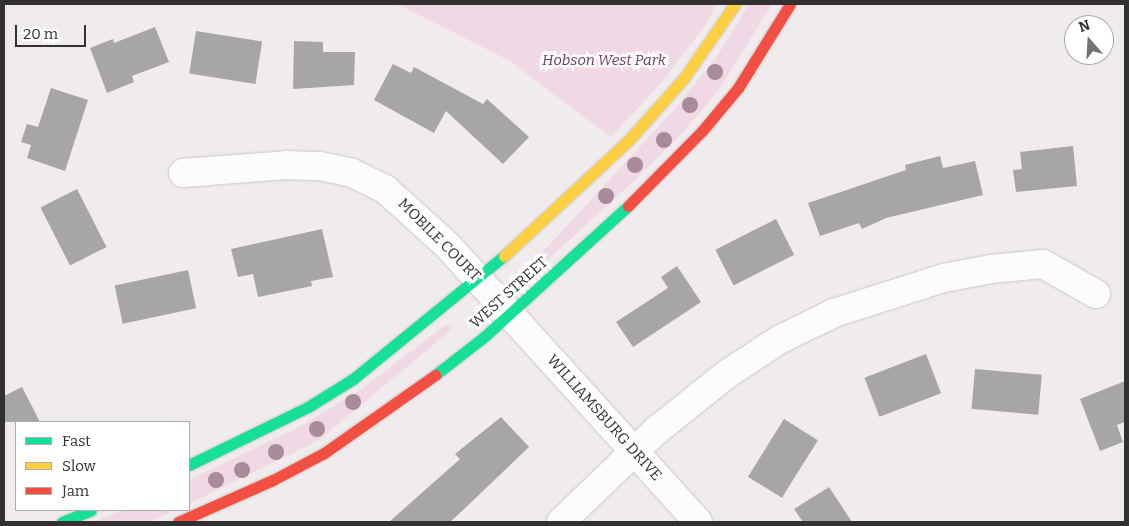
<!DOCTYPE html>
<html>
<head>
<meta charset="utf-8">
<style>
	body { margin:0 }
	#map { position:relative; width:1129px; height:526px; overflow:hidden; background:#f0ebed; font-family:Bitter,serif }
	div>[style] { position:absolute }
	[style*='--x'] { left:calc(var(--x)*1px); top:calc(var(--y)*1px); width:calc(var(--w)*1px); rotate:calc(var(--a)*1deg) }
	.green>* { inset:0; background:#f0d9e4 }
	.building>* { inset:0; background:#a8a5a7; transform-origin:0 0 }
	.roads { filter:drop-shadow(0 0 1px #cbc7c8) drop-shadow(0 0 1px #cbc7c8) }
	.street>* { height:28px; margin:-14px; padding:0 14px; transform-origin:14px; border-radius:14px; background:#fdfcfc }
	.fast>* { height:11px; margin:-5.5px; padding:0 5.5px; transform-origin:5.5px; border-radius:5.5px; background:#16e098 }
	.slow>* { height:11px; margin:-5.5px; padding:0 5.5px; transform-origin:5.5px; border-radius:5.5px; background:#ffcf43 }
	.jam>* { height:11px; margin:-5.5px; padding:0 5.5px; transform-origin:5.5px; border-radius:5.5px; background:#f24e42 }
	.trees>* { width:16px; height:16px; margin:-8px; border-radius:50%; background:#a88a9a }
	span { translate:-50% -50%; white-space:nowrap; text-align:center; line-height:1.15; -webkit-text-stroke:5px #fff; paint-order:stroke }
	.park-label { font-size:15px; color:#6d3b56; font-style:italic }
	.street-label { font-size:15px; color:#333032 }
	.frame { position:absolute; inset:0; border:5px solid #333032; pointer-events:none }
	.legend { position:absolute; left:15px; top:421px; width:175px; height:90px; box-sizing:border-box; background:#fff; border:1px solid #adacad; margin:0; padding:6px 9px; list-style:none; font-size:15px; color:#333032 }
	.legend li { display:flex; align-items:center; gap:10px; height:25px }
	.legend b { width:25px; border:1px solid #adacad }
	.north { position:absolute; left:1064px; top:15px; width:50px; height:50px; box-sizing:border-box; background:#fff; border:1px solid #adacad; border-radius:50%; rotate:341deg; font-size:14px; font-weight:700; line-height:20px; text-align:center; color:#333032 }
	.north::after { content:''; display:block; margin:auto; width:18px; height:22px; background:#757173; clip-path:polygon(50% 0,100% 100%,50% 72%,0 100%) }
	.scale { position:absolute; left:15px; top:25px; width:71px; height:22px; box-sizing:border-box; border:2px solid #333032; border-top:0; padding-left:6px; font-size:15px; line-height:18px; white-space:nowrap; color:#333032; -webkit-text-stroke:4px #fff; paint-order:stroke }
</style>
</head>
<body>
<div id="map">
	<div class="green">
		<i style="clip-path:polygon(397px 4px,717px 4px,705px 26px,662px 82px,611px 137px,510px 61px)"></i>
		<i style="clip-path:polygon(749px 4px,772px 4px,718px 91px,685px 130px,637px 178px,544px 263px,537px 263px,537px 258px,672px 112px,716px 58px)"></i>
		<i style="clip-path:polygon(445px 325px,451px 326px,450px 331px,319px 440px,189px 504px,189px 480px,303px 425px,363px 388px)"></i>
		<i style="clip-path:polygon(122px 510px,176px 510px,148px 522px,94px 522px)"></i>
	</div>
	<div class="building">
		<i style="clip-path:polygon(155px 27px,169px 62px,132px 76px,134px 82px,107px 93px,90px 48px,113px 39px,114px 43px)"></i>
		<i style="left:196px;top:31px;width:67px;height:43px;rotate:9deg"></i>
		<i style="clip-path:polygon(294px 41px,323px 42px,323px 52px,355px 52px,354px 85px,293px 89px)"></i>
		<i style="clip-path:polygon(393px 64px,411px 73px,414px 67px,483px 104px,487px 99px,529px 137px,503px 164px,446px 111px,434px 133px,374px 100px)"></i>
		<i style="clip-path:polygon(51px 88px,88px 100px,65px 171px,27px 158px,31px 145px,21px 142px,27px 124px,38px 127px)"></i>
		<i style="clip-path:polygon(1073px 146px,1077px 186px,1016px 192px,1013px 170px,1022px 169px,1020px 152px)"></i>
		<i style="clip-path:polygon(940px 156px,943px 168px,975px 161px,983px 195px,886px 218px,862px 229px,859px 223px,820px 236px,808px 203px,906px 170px,905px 165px)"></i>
		<i style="left:77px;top:189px;width:65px;height:41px;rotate:63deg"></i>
		<i style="left:776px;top:219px;width:40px;height:68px;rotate:63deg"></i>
		<i style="clip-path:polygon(322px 229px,333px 277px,311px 281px,312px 286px,258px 297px,253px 274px,238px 277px,231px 249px)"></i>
		<i style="clip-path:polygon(677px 266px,701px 302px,633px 347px,616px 322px,668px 288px,661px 277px)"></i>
		<i style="left:188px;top:270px;width:39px;height:75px;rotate:78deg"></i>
		<i style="left:926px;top:354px;width:42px;height:66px;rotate:69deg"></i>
		<i style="left:975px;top:369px;width:67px;height:40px;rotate:5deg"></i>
		<i style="clip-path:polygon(1125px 381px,1125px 422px,1117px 425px,1123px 442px,1100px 451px,1080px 399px)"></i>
		<i style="clip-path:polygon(22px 387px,40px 422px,4px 422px,4px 396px)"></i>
		<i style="clip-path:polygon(501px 417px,529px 447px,462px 511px,450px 522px,389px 522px,460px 459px,455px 454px)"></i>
		<i style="left:784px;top:419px;width:40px;height:68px;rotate:32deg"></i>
		<i style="clip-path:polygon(829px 487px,852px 522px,803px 522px,794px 509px)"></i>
	</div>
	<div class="roads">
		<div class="street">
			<i style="--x:183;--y:173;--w:103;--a:-4.4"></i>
			<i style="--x:286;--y:165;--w:34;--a:2"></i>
			<i style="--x:320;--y:166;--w:33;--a:12"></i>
			<i style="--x:352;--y:173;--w:37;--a:26"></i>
			<i style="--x:385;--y:189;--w:85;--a:42.1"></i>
			<i style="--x:448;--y:246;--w:372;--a:47.8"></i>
			<i style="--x:561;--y:522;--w:133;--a:-43.8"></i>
			<i style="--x:657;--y:430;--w:90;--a:-38.7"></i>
			<i style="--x:727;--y:374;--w:62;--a:-33.2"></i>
			<i style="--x:779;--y:340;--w:61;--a:-26.1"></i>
			<i style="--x:834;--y:313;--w:115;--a:-17.7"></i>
			<i style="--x:944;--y:278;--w:48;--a:-10.8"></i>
			<i style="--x:991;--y:269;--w:52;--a:-5.5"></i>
			<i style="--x:1043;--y:264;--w:61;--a:29.5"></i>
		</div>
		<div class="fast">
			<i style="--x:435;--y:375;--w:62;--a:-37.8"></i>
			<i style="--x:484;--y:337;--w:195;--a:-42.3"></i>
			<i style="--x:189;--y:465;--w:132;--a:-26"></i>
			<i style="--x:308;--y:407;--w:53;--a:-31.9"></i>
			<i style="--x:353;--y:379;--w:195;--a:-39.2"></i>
			<i style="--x:62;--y:522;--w:31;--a:-22"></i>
		</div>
		<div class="slow">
			<i style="--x:504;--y:256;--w:171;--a:-42.9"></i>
			<i style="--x:629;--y:140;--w:83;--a:-48.4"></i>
			<i style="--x:684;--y:78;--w:90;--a:-55.4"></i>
		</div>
		<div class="jam">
			<i style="--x:628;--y:206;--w:105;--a:-45.4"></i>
			<i style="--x:702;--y:131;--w:56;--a:-50.1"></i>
			<i style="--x:738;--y:88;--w:99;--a:-58.2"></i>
			<i style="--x:178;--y:522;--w:104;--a:-23.9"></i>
			<i style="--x:273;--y:480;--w:58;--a:-27.9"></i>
			<i style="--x:324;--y:453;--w:136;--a:-35.1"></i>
		</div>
	</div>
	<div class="trees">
		<i style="left:715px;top:72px"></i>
		<i style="left:690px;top:105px"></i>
		<i style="left:664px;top:140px"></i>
		<i style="left:635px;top:165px"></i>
		<i style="left:606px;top:196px"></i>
		<i style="left:353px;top:402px"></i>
		<i style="left:317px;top:429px"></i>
		<i style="left:276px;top:452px"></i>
		<i style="left:242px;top:470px"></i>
		<i style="left:216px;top:480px"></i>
	</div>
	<div class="park-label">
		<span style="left:604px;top:61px">Hobson West Park</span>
	</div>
	<div class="street-label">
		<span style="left:439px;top:240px;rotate:45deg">MOBILE COURT</span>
		<span style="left:509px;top:293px;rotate:-42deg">WEST STREET</span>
		<span style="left:604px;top:418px;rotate:48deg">WILLIAMSBURG DRIVE</span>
	</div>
	<div class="frame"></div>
	<ul class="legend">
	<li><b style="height:6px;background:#16e098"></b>Fast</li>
	<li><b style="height:6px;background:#ffcf43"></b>Slow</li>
	<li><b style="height:6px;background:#f24e42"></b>Jam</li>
	</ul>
	<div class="north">N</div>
	<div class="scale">20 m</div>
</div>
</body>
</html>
